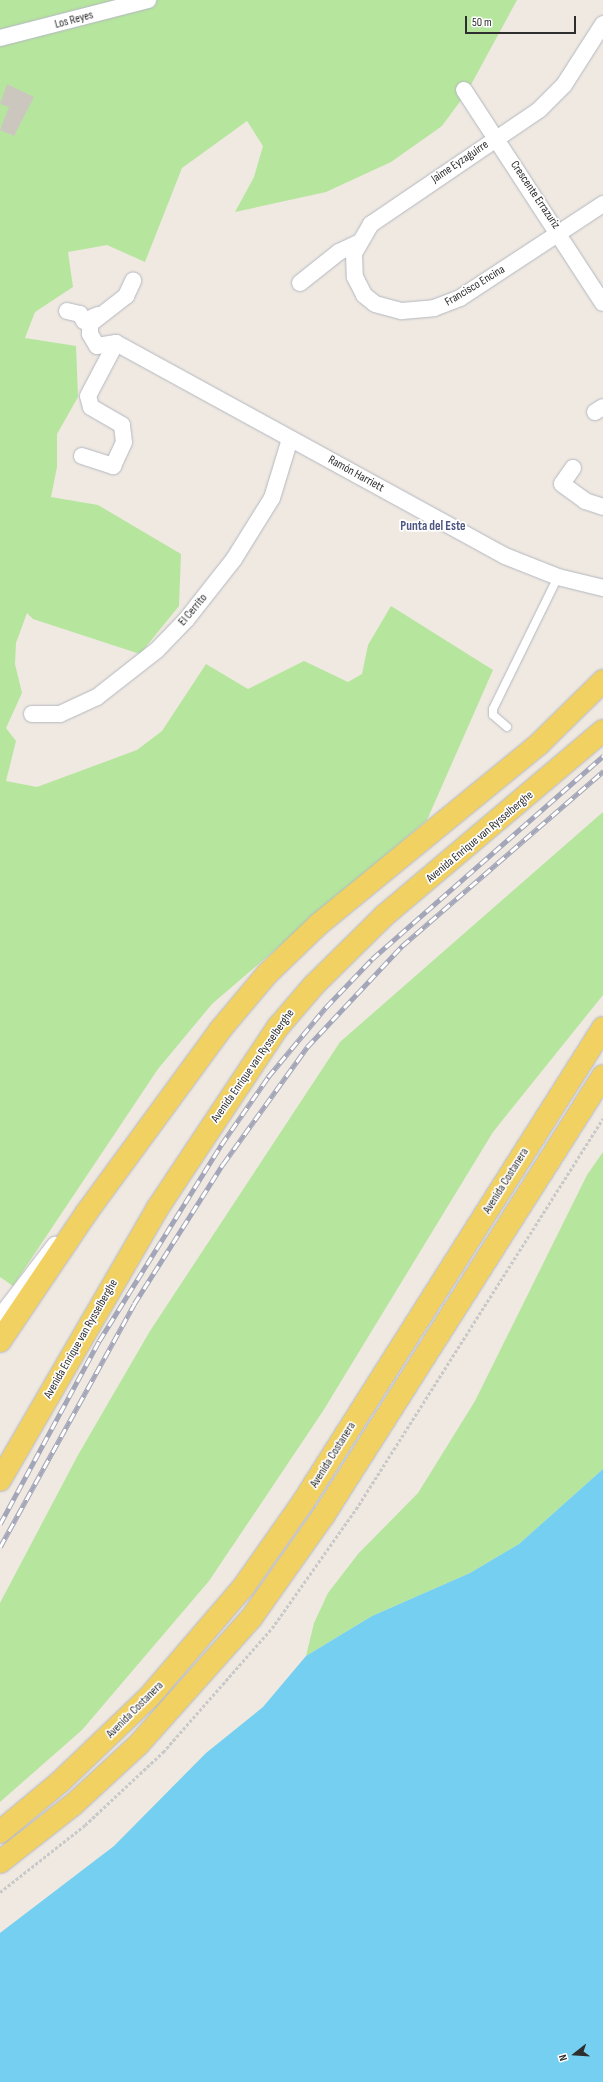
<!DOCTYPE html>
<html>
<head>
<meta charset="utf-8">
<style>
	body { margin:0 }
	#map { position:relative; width:603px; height:2082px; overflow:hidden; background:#efe9e1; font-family:"Sofia Sans Condensed",sans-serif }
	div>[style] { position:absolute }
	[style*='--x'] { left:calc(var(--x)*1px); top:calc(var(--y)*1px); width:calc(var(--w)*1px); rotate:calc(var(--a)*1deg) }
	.green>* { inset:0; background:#b6e59e }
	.water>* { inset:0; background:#75cff0 }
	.building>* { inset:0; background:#cbc7bf }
	.path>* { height:2.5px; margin-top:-1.25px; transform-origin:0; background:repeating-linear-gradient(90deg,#c9c9c9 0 3px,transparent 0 5px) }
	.roads { filter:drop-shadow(0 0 1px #b4b7c1) drop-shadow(0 0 1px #b4b7c1) }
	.service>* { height:8px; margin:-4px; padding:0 4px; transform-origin:4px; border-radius:4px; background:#fff }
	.minor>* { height:16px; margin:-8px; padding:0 8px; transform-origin:8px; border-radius:8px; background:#fff }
	.primary>* { height:22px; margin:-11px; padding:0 11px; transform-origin:11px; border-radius:11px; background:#f2d163 }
	.rail>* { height:4.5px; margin-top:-2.25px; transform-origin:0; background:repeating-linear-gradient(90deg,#fff 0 9px,#a3a6b8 0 18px); box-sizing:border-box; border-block:1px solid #a3a6b8 }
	span { translate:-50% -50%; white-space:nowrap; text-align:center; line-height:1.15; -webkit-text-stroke:3.5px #fff; paint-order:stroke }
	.street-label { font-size:12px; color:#2e2e2e }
	.neighbourhood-label { font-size:13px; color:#4d5680; font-weight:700 }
	.north { position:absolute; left:555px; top:2034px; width:40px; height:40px; -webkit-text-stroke:3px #fff; paint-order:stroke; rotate:253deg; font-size:11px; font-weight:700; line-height:16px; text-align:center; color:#2e2e2e }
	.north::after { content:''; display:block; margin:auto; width:14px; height:18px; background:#2e2e2e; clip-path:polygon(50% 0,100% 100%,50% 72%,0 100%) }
	.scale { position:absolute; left:465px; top:16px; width:111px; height:18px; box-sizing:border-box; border:2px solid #2e2e2e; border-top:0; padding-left:5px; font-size:12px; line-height:14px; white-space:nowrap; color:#2e2e2e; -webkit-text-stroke:3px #fff; paint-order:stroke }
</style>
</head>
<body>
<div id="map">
	<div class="green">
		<i style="clip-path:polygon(0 0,517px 0,467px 92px,442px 126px,391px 162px,326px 192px,235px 212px,254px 177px,263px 146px,247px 121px,182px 168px,145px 262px,107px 245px,68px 252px,73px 287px,35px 312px,25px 338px,76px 346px,78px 397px,57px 434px,57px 467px,51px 497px,98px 505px,181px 554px,179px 606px,140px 654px,33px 619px,27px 613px,16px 643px,15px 664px,22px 693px,6px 728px,16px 741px,6px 781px,37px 787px,137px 750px,162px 731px,206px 664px,248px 689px,304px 661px,348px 682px,362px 674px,368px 645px,391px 606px,493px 670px,427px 820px,212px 1004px,158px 1069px,13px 1286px,0 1277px)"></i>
		<i style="clip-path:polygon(603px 812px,603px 995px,493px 1132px,323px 1411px,209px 1581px,82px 1730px,0 1802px,0 1603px,78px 1455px,150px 1331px,340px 1042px)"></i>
		<i style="clip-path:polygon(603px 1152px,603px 1469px,519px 1544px,470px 1573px,372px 1616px,306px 1656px,314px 1623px,328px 1593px,358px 1554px,418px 1493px,475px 1401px,587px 1175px)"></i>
	</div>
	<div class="water">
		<i style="clip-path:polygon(603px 1469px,603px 2082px,0 2082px,0 1933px,114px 1846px,206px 1753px,263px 1707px,306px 1656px,372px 1616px,470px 1573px,519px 1544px)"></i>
	</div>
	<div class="building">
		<i style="clip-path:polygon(7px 84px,34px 97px,14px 136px,0 130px,9px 107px,0 104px)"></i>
	</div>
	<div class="path">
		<i style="--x:0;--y:1892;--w:108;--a:-38.2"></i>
		<i style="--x:85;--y:1825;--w:107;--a:-43.1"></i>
		<i style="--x:163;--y:1752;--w:165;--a:-48.7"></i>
		<i style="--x:272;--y:1628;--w:146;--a:-54.8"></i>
		<i style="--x:356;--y:1509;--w:462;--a:-57.7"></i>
	</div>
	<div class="roads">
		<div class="service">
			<i style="--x:507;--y:727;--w:18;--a:-139"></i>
			<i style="--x:493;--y:715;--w:6;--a:-90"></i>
			<i style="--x:493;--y:709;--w:147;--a:-63.8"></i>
		</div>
		<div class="minor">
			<i style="--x:603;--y:24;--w:72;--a:122.6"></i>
			<i style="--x:564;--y:85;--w:35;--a:135"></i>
			<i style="--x:539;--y:110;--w:203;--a:145.8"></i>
			<i style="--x:371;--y:224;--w:34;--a:120"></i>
			<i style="--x:354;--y:254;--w:23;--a:88"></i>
			<i style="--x:355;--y:277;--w:20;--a:63"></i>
			<i style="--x:364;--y:295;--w:14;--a:39"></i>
			<i style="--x:375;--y:304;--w:28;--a:15"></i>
			<i style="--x:402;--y:311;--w:32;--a:-5"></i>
			<i style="--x:434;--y:308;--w:28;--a:-21"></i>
			<i style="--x:460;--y:298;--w:171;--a:-33.3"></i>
			<i style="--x:0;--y:38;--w:153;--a:-14.4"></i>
			<i style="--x:464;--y:90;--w:254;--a:56.9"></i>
			<i style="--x:300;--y:283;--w:50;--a:-38.5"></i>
			<i style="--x:339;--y:252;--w:21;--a:-25"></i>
			<i style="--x:67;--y:311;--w:13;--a:13"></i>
			<i style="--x:80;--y:314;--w:8;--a:60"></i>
			<i style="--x:84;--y:321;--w:15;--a:-23"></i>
			<i style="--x:116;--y:343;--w:443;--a:28.7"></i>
			<i style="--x:505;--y:556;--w:57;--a:21.6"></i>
			<i style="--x:558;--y:577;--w:46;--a:13.7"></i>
			<i style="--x:116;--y:343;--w:19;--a:171"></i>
			<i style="--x:97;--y:346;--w:14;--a:-120"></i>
			<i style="--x:90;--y:334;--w:10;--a:-90"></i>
			<i style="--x:90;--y:324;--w:46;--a:-37.9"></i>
			<i style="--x:126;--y:296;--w:17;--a:-65"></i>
			<i style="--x:595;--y:412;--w:9;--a:-32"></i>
			<i style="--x:82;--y:456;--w:33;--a:18"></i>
			<i style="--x:113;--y:466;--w:26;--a:-65"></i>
			<i style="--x:124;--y:442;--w:17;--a:-97"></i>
			<i style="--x:122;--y:425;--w:36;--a:-150"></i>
			<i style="--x:91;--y:407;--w:11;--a:-105"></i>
			<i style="--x:88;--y:396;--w:60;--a:-62.2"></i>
			<i style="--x:573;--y:468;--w:19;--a:125"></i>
			<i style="--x:562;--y:484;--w:29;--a:36"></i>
			<i style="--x:585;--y:501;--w:19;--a:18"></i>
			<i style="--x:32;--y:714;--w:28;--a:0"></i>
			<i style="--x:60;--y:714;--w:41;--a:-24.7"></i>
			<i style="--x:97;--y:697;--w:76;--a:-38.1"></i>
			<i style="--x:157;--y:650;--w:42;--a:-46"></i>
			<i style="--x:186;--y:620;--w:78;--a:-51.8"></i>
			<i style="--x:234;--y:559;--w:72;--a:-58.1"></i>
			<i style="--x:272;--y:498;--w:62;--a:-73"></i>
			<i style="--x:0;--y:1317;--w:91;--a:-52.6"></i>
		</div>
		<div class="primary">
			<i style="--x:0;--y:1341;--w:156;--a:-56"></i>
			<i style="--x:87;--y:1212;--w:225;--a:-53.8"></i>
			<i style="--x:220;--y:1030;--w:73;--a:-50"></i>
			<i style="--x:267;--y:974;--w:72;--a:-43.9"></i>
			<i style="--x:319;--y:924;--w:284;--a:-39.3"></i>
			<i style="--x:539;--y:744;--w:90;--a:-44.5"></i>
			<i style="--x:0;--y:1480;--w:313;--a:-59.9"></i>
			<i style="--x:157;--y:1209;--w:219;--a:-56.4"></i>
			<i style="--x:278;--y:1027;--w:55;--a:-49.4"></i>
			<i style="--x:314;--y:985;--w:100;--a:-44.6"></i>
			<i style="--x:385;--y:915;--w:285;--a:-40.2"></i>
			<i style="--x:0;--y:1832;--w:78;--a:-39.8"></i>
			<i style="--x:60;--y:1782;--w:123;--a:-43.7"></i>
			<i style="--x:149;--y:1697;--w:146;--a:-49.4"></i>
			<i style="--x:244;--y:1586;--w:103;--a:-54.9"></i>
			<i style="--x:303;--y:1502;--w:561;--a:-57.67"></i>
			<i style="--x:0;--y:1862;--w:94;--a:-38.1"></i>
			<i style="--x:74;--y:1804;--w:87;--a:-42.7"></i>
			<i style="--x:138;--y:1745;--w:171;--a:-48.3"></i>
			<i style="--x:252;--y:1617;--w:125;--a:-54.8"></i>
			<i style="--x:324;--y:1515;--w:520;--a:-57.56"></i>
		</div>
	</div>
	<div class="rail">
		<i style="--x:0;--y:1524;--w:208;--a:-61.6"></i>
		<i style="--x:99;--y:1341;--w:231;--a:-58.1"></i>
		<i style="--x:221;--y:1145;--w:83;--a:-55.3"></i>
		<i style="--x:268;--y:1077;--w:91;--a:-50.4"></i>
		<i style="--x:326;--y:1007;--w:66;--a:-46.2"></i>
		<i style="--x:372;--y:959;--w:308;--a:-41.3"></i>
		<i style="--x:0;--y:1547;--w:277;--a:-61.1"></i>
		<i style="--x:134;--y:1304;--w:166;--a:-57.6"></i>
		<i style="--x:223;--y:1164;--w:144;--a:-54.3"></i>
		<i style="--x:307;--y:1047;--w:139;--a:-46.8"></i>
		<i style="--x:402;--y:946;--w:267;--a:-41"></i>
	</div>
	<div class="street-label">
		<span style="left:74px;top:20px;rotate:-15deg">Los Reyes</span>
		<span style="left:460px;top:162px;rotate:-34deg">Jaime Eyzaguirre</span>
		<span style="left:535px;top:195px;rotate:56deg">Crescente Errazuriz</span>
		<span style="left:475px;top:286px;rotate:-31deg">Francisco Encina</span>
		<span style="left:356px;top:474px;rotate:29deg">Ramón Harriett</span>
		<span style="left:193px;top:610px;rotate:-50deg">El Cerrito</span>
		<span style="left:480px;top:837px;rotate:-40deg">Avenida Enrique van Rysselberghe</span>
		<span style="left:253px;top:1066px;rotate:-55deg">Avenida Enrique van Rysselberghe</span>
		<span style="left:506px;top:1181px;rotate:-58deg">Avenida Costanera</span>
		<span style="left:81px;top:1339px;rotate:-60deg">Avenida Enrique van Rysselberghe</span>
		<span style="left:333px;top:1455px;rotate:-58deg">Avenida Costanera</span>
		<span style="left:135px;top:1710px;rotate:-45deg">Avenida Costanera</span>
	</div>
	<div class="neighbourhood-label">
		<span style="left:433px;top:526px">Punta del Este</span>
	</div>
	<div class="north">N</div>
	<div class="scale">50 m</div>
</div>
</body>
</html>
